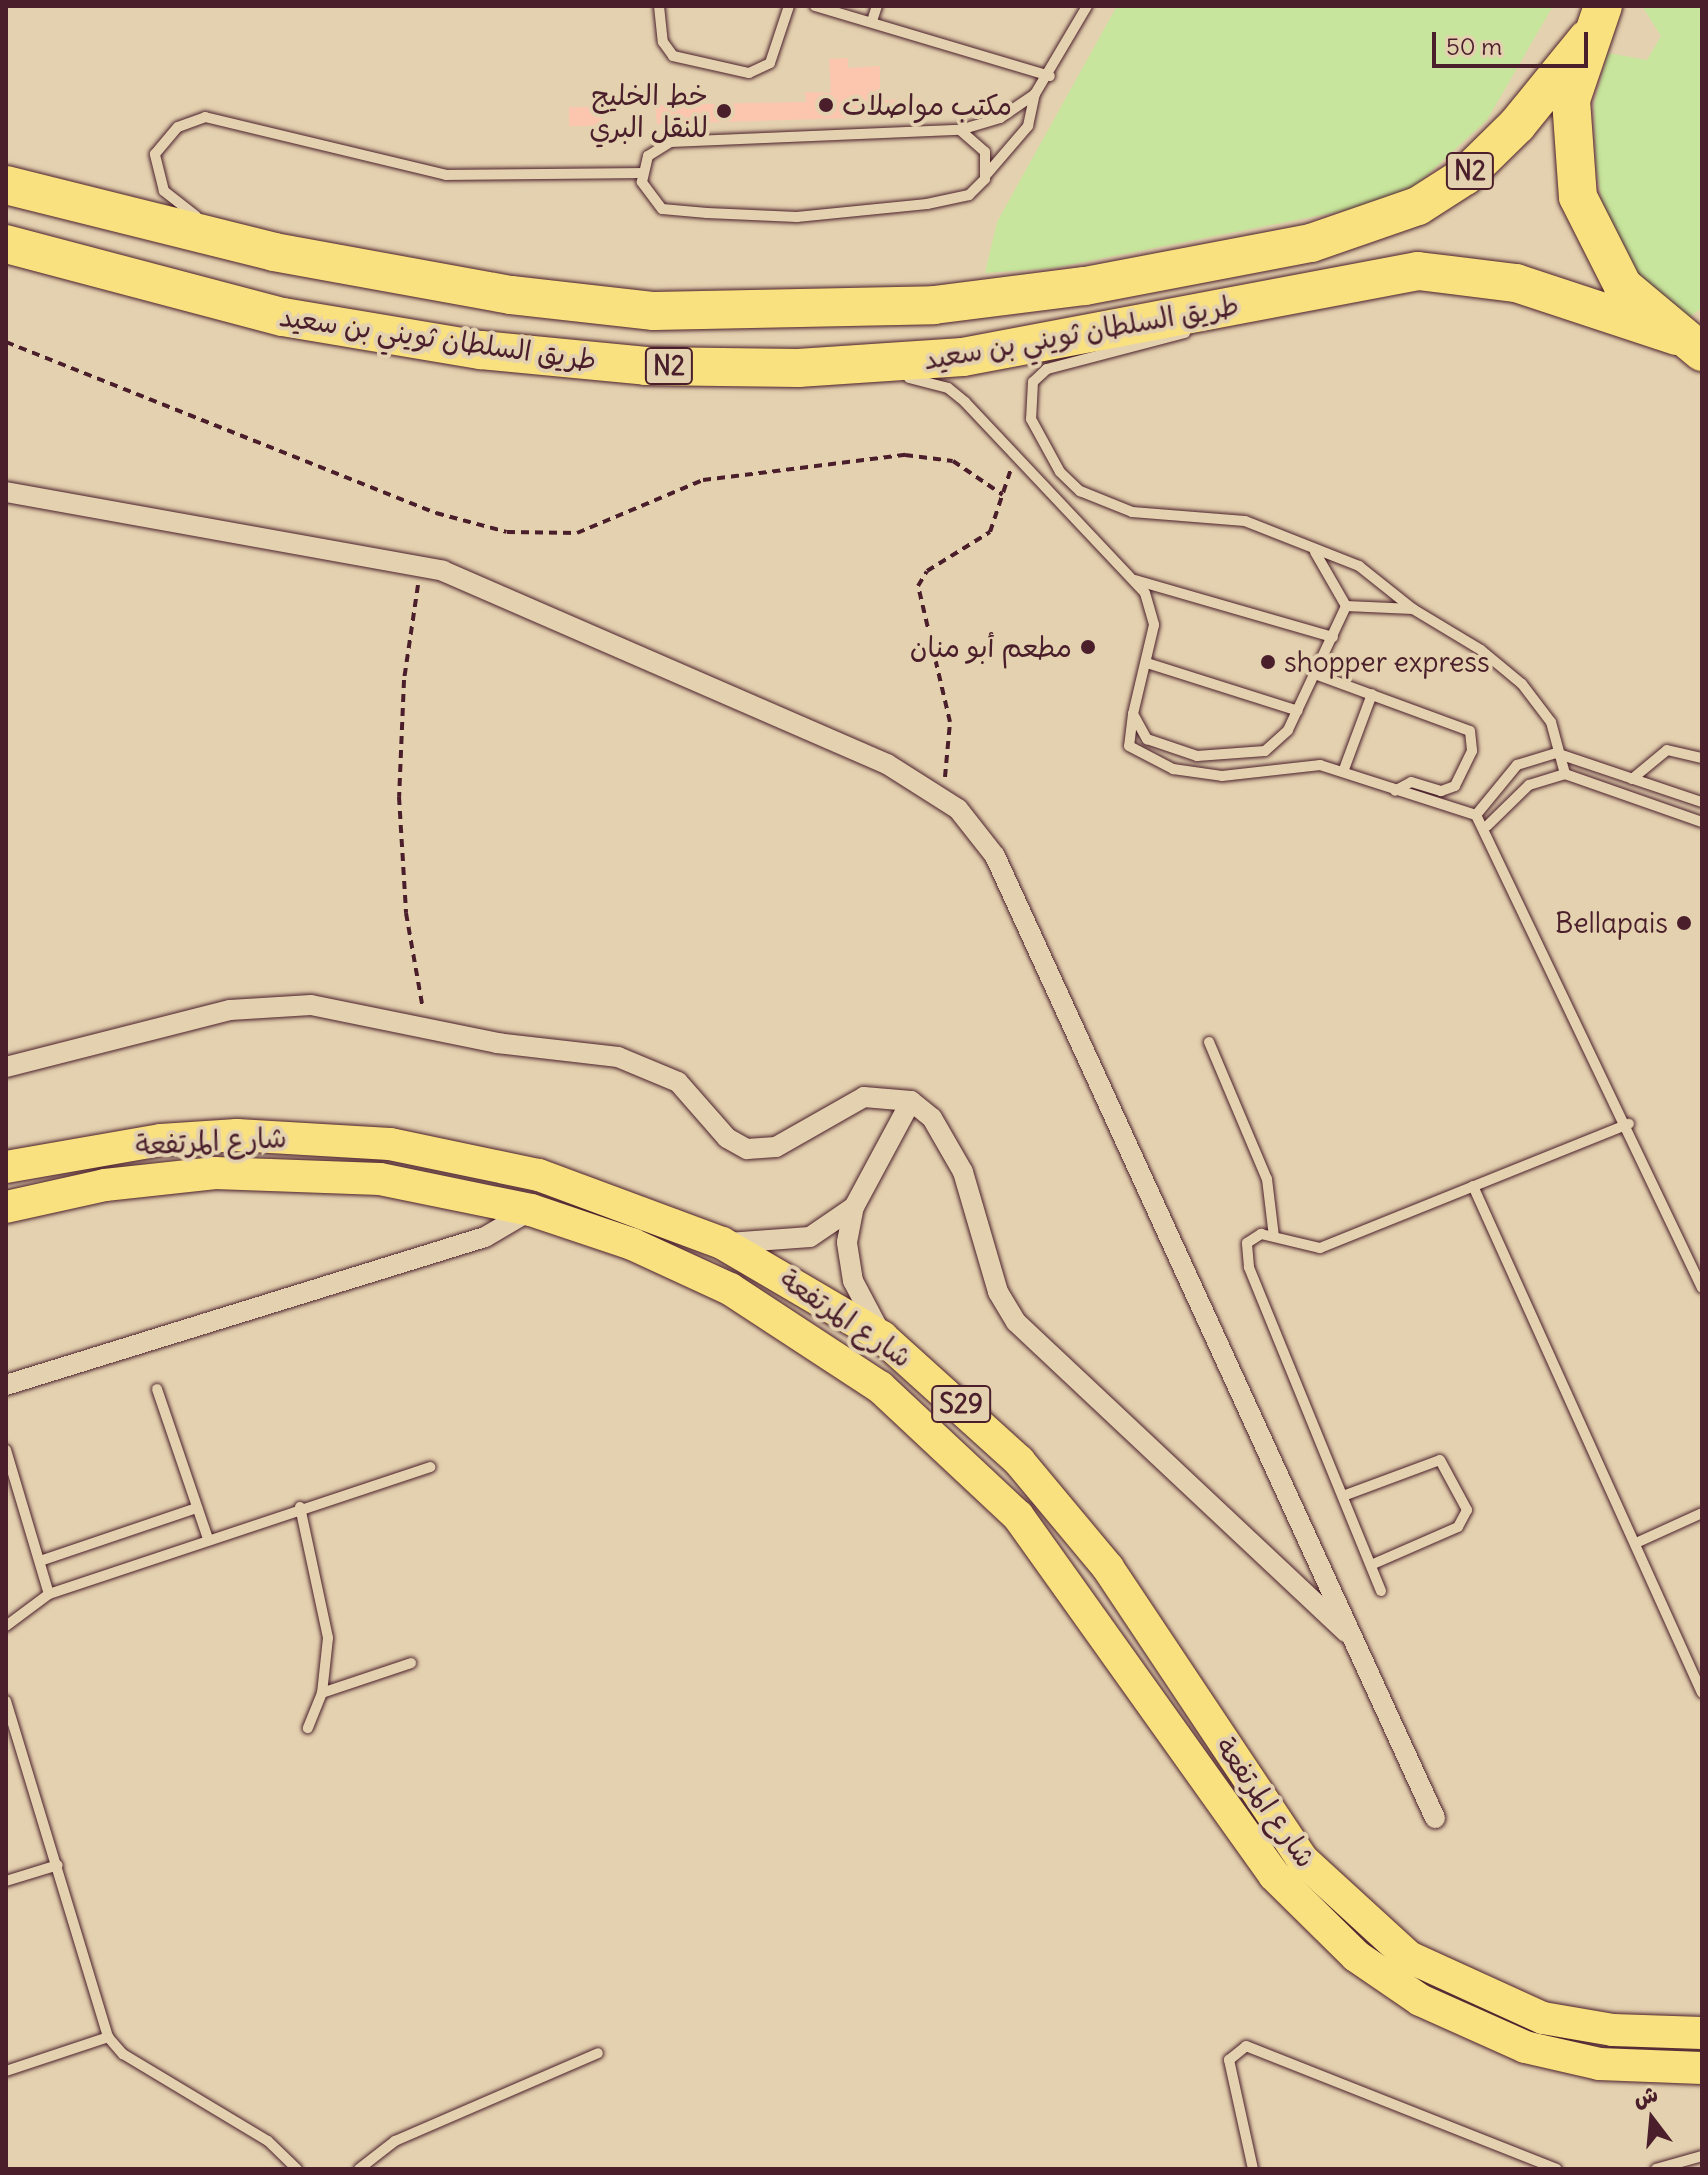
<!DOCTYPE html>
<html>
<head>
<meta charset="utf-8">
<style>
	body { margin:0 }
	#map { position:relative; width:1708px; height:2175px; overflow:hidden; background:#e4d1af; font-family:Delius,"Playpen Sans Arabic",sans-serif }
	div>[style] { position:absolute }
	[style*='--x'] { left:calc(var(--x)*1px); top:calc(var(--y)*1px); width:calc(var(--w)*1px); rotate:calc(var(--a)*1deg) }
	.green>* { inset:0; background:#c7e59c }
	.building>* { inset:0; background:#fbc5ae; transform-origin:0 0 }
	.path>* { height:4px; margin-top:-2px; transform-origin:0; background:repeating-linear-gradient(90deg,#4a1f2b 0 8px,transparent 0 14px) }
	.roads { filter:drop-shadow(0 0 2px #4a1f2b) drop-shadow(0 0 2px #4a1f2b) }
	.lane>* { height:10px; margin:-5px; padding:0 5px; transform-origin:5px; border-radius:5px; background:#e4d1af }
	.street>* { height:20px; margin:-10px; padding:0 10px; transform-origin:10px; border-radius:10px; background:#e4d1af }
	.primary>* { height:32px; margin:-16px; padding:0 16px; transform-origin:16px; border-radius:16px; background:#fae180 }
	.highway>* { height:38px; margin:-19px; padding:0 19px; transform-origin:19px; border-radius:19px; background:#fae180 }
	.dots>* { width:22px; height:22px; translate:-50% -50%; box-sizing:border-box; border:4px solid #e4d1af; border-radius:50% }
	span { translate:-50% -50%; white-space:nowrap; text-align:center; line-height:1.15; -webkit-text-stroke:8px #e4d1af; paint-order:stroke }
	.shield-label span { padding:2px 6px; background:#e4d1af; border:2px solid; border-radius:6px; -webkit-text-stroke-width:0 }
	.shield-label { font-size:26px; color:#4a1f2b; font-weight:700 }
	.poi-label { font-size:28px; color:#4a1f2b }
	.right { translate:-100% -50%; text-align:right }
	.left { translate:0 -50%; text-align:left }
	.street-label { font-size:28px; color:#4a1f2b }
	.frame { position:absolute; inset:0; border:8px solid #4a1f2b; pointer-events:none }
	.north { position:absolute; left:1612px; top:2079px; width:80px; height:80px; -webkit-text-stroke:6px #e4d1af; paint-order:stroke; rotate:344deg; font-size:22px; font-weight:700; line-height:32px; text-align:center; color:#4a1f2b }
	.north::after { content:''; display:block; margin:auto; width:28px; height:36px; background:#4a1f2b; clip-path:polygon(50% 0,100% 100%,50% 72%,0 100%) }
	.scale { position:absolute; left:1432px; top:32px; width:156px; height:36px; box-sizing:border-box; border:4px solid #4a1f2b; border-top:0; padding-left:10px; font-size:24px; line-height:28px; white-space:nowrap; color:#4a1f2b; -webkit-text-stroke:6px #e4d1af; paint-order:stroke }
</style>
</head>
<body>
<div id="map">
	<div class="green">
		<i style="clip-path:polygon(1117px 6px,1553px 6px,1487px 120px,1411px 190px,1378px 204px,1053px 268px,985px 273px,997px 222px)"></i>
		<i style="clip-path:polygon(1642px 6px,1702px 6px,1702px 308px,1682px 322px,1639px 280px,1603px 207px,1596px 167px,1594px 104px,1608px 53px,1647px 60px,1661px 36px)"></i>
	</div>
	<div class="building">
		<i style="clip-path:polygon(848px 58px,848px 68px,880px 66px,880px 100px,921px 99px,922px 116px,657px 124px,655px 105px,806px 102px,805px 92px,831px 93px,829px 59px)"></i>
		<i style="left:569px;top:107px;width:33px;height:19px"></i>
	</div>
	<div class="path">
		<i style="--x:6;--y:342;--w:463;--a:21.7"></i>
		<i style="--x:436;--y:513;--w:73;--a:15"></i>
		<i style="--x:507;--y:532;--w:70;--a:0.8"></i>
		<i style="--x:577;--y:533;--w:137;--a:-22.8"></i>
		<i style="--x:703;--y:480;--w:204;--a:-7.1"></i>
		<i style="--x:905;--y:455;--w:48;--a:7.1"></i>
		<i style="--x:953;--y:461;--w:60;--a:34.2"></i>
		<i style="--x:418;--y:585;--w:96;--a:98.4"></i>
		<i style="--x:404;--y:680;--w:117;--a:92.4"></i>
		<i style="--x:399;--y:797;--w:116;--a:86.5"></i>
		<i style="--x:406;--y:913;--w:97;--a:80"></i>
		<i style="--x:945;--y:777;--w:55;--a:-84.8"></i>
		<i style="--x:950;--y:722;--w:140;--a:-103.2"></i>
		<i style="--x:918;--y:586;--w:17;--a:-59"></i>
		<i style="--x:927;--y:571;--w:74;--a:-31.8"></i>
		<i style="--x:990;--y:532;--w:66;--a:-71.6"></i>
	</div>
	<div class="roads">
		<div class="lane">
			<i style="--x:659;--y:6;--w:36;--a:84"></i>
			<i style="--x:663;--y:42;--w:17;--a:54"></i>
			<i style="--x:673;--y:56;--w:78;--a:12.6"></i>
			<i style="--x:749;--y:73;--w:23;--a:-25"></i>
			<i style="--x:770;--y:63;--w:60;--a:-71.6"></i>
			<i style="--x:815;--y:6;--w:245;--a:16.6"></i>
			<i style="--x:873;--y:18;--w:13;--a:-72"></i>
			<i style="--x:960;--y:130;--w:33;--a:41"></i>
			<i style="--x:985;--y:152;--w:27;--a:90"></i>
			<i style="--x:985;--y:179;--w:23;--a:135"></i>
			<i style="--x:969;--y:195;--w:43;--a:167.9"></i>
			<i style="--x:927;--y:204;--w:131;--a:174.3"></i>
			<i style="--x:797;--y:217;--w:90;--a:-177.5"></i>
			<i style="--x:707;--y:213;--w:45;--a:-174.9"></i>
			<i style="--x:662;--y:209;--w:34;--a:-127"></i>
			<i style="--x:642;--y:182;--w:27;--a:-77"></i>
			<i style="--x:648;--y:156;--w:26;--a:-32"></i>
			<i style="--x:670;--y:142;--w:290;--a:-2.4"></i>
			<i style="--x:960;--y:130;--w:42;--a:-16.7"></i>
			<i style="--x:1000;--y:118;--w:42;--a:-34.4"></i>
			<i style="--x:1035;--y:94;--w:102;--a:-59.4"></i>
			<i style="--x:986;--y:175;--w:65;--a:-49.4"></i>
			<i style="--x:1028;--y:126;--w:33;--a:-78"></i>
			<i style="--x:196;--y:216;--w:41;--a:-142"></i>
			<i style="--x:164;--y:191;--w:38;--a:-104"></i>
			<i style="--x:155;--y:154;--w:35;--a:-50"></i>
			<i style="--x:178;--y:127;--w:29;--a:-20"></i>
			<i style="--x:205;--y:117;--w:248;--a:13.5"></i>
			<i style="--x:446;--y:175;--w:195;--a:-0.6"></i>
			<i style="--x:1185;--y:333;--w:143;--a:165.4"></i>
			<i style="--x:1047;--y:369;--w:19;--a:137"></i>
			<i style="--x:1033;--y:382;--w:37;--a:93"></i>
			<i style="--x:1031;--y:419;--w:60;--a:61.3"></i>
			<i style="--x:1060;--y:472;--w:28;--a:44"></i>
			<i style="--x:1080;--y:491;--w:56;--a:22"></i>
			<i style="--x:1132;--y:512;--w:113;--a:4.6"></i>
			<i style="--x:1245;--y:521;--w:123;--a:21.5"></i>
			<i style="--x:1359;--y:566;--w:69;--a:38.5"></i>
			<i style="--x:909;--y:378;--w:40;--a:14.4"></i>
			<i style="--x:948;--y:388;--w:22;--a:39"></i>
			<i style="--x:965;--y:402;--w:262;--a:46.7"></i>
			<i style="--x:1145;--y:593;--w:33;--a:74"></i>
			<i style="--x:1154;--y:625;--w:91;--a:103.3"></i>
			<i style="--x:1133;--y:714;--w:29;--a:61"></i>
			<i style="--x:1147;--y:739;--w:53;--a:18.8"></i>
			<i style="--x:1197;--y:756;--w:68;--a:-4.2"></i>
			<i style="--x:1265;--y:751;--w:31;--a:-42"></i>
			<i style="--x:1288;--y:730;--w:137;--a:-64.9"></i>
			<i style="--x:1315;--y:552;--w:62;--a:60.1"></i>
			<i style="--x:1135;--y:580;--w:206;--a:16.1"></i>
			<i style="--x:1346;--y:606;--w:67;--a:2.6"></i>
			<i style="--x:1413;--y:609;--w:79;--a:31.1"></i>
			<i style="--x:1481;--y:650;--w:53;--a:39.7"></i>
			<i style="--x:1522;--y:684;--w:48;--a:52.7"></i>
			<i style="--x:1551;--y:722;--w:54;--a:74.9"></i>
			<i style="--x:1147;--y:663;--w:158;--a:17.6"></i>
			<i style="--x:1315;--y:674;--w:165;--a:20.2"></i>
			<i style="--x:1470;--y:731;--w:20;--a:84"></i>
			<i style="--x:1472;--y:751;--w:39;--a:116"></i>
			<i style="--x:1455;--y:786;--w:15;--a:160"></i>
			<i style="--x:1441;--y:791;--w:31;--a:-163"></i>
			<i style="--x:1411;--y:782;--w:18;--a:151"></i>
			<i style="--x:1133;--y:714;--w:32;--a:97"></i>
			<i style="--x:1129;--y:746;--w:50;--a:27.6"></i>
			<i style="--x:1173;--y:769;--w:49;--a:8.1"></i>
			<i style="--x:1222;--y:776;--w:99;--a:-6.4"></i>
			<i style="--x:1320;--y:765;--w:164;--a:17.8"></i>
			<i style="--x:1476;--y:815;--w:524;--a:64.46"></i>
			<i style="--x:1343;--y:772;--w:83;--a:-69.6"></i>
			<i style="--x:1632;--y:779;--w:45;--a:-39.6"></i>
			<i style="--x:1667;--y:750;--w:36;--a:13"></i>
			<i style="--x:1476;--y:815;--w:65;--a:-50.6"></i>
			<i style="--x:1517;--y:765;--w:41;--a:-17.1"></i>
			<i style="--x:1556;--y:753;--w:154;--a:18.6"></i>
			<i style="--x:1487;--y:826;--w:59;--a:-44.3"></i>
			<i style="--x:1529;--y:785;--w:38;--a:-17"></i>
			<i style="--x:1565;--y:774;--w:145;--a:19.3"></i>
			<i style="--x:1209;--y:1042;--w:149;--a:67.1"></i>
			<i style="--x:1267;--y:1179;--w:58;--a:83.1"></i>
			<i style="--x:1473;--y:1186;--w:556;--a:65.69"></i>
			<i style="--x:157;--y:1389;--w:155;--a:71.2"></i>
			<i style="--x:6;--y:1450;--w:150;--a:73.4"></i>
			<i style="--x:1343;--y:1496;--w:103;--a:-20.4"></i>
			<i style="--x:1440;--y:1460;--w:57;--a:61.6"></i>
			<i style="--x:1467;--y:1510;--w:19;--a:118"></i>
			<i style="--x:1458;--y:1527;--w:95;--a:156.4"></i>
			<i style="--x:300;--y:1507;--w:134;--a:77.9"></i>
			<i style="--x:328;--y:1638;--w:55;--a:96.2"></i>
			<i style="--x:322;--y:1693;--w:38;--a:112"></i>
			<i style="--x:1636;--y:1543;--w:72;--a:-24.4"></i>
			<i style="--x:40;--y:1561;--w:166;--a:-18.7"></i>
			<i style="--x:1381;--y:1591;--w:350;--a:-112.2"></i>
			<i style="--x:1249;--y:1267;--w:24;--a:-95"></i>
			<i style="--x:1247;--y:1243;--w:17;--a:-33"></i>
			<i style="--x:1261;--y:1234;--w:61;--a:13.3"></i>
			<i style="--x:1320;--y:1248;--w:333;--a:-21.9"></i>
			<i style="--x:6;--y:1626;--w:54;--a:-36.7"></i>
			<i style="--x:49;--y:1594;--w:402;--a:-18.4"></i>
			<i style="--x:322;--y:1693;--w:94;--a:-18.6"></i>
			<i style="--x:6;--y:1701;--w:351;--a:73.1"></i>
			<i style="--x:108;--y:2037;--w:23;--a:49"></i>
			<i style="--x:123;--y:2054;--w:169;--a:31"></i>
			<i style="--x:268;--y:2141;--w:40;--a:44"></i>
			<i style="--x:6;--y:1881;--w:54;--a:-17.1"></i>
			<i style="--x:6;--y:2071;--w:108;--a:-18.4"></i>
			<i style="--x:359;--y:2169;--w:46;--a:-37.9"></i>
			<i style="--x:395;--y:2141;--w:221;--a:-23.4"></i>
			<i style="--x:1253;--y:2169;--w:112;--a:-102.4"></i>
			<i style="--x:1229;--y:2060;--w:22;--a:-39"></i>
			<i style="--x:1246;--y:2046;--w:334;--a:21.6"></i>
			<i style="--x:1656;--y:2169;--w:48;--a:-15.8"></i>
		</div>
		<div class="street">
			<i style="--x:6;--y:492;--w:444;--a:10.2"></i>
			<i style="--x:443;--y:571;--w:484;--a:23.5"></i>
			<i style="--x:887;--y:764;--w:84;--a:32.4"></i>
			<i style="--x:958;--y:809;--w:60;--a:51.8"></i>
			<i style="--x:995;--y:856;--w:1058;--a:65.42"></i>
			<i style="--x:6;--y:1067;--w:231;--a:-14.3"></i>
			<i style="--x:230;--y:1010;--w:81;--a:-3.5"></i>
			<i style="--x:311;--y:1005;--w:190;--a:11.5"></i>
			<i style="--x:497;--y:1043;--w:122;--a:6.6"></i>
			<i style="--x:618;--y:1057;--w:65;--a:22.6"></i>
			<i style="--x:678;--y:1082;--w:74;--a:48.8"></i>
			<i style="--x:727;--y:1138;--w:23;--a:29"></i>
			<i style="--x:747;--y:1149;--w:29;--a:-4"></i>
			<i style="--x:776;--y:1147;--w:101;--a:-29.6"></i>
			<i style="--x:864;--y:1097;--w:47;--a:4.9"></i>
			<i style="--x:911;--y:1101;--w:27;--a:39"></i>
			<i style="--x:932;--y:1118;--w:62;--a:60.1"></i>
			<i style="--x:963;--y:1172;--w:125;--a:73.7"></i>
			<i style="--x:998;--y:1292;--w:35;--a:59"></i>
			<i style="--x:1016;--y:1322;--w:454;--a:43.2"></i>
			<i style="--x:728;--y:1243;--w:82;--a:-4.2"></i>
			<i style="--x:810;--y:1237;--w:53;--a:-34.3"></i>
			<i style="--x:881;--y:1334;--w:60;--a:-117.8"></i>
			<i style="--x:853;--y:1281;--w:39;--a:-99"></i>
			<i style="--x:847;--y:1242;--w:36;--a:-79"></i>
			<i style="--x:854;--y:1207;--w:120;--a:-61.7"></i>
			<i style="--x:6;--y:1385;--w:501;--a:-17.17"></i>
			<i style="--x:485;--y:1237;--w:53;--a:-30.4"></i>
		</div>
		<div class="primary">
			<i style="--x:6;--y:1167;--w:157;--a:-9.9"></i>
			<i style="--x:161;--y:1140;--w:76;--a:-3.8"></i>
			<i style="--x:237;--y:1135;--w:153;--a:3.4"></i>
			<i style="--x:390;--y:1144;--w:152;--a:11.8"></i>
			<i style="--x:539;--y:1175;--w:195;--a:20.4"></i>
			<i style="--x:722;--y:1243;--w:186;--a:30.4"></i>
			<i style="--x:882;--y:1337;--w:185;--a:42.1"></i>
			<i style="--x:1019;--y:1461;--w:139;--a:50.2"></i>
			<i style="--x:1108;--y:1568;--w:351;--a:56.3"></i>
			<i style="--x:1303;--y:1860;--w:144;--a:42.5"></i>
			<i style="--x:1409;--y:1957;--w:147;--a:24.5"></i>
			<i style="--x:1543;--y:2018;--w:71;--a:9.7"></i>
			<i style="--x:1613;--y:2030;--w:89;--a:1.9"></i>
			<i style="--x:6;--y:1207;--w:101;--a:-12.5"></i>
			<i style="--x:105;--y:1185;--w:111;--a:-6.2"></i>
			<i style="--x:215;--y:1173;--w:165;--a:2.1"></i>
			<i style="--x:380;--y:1179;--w:154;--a:11.6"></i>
			<i style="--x:531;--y:1210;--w:107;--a:18.6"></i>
			<i style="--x:632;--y:1244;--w:108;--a:24.7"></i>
			<i style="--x:730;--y:1289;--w:179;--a:33.2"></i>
			<i style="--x:880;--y:1387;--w:189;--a:43.1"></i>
			<i style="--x:1018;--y:1516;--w:441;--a:54.5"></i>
			<i style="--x:1274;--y:1875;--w:115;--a:44.6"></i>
			<i style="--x:1356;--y:1956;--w:78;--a:34.5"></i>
			<i style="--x:1420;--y:2000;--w:115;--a:24.1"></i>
			<i style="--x:1525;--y:2047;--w:76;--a:12.9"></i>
			<i style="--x:1599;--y:2064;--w:103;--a:2.2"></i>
		</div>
		<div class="highway">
			<i style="--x:1603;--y:6;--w:99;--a:108.8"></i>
			<i style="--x:1571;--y:100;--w:97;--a:85.9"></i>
			<i style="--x:1578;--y:197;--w:100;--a:63.2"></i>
			<i style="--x:1623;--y:286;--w:103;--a:39.9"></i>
			<i style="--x:6;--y:185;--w:276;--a:14"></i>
			<i style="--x:274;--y:252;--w:241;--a:10.3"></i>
			<i style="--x:511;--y:295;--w:144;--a:6.4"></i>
			<i style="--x:654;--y:311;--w:280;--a:-1.2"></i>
			<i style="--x:934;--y:305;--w:152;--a:-7.2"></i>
			<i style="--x:1085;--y:286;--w:230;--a:-10.8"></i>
			<i style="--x:1311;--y:243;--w:113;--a:-19.1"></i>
			<i style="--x:1418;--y:206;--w:56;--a:-32.6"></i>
			<i style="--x:1465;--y:176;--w:73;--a:-44.4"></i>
			<i style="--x:1517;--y:125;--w:111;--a:-50.9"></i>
			<i style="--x:6;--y:244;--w:286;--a:14.8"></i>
			<i style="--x:283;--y:317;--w:201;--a:9.5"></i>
			<i style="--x:481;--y:350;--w:166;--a:5.5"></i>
			<i style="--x:646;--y:366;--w:152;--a:0.8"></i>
			<i style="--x:798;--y:368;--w:165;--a:-3.8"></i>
			<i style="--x:963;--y:357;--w:463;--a:-10.7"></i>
			<i style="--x:1418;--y:271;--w:99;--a:7"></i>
			<i style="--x:1516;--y:283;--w:169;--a:18.3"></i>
		</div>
	</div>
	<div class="dots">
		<i style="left:826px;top:105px;background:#4a1f2b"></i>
		<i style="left:724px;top:111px;background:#4a1f2b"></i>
		<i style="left:1088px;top:647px;background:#4a1f2b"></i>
		<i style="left:1268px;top:662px;background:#4a1f2b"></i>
		<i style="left:1684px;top:923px;background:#4a1f2b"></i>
	</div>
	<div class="shield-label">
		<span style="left:1470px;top:171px">N2</span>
		<span style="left:669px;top:366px">N2</span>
		<span style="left:961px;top:1404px">S29</span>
	</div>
	<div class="poi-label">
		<span class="right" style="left:708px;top:111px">خط الخليج<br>للنقل البري</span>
		<span class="left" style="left:842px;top:105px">مكتب مواصلات</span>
		<span class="right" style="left:1072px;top:647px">مطعم أبو منان</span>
		<span class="left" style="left:1284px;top:662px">shopper express</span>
		<span class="right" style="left:1668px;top:923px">Bellapais</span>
	</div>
	<div class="street-label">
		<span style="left:1081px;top:332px;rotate:-10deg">طريق السلطان ثويني بن سعيد</span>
		<span style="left:438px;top:338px;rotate:8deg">طريق السلطان ثويني بن سعيد</span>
		<span style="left:211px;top:1141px;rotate:-3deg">شارع المرتفعة</span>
		<span style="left:846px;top:1318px;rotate:34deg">شارع المرتفعة</span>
		<span style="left:1266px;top:1802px;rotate:55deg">شارع المرتفعة</span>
	</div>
	<div class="frame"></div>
	<div class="north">ش</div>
	<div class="scale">50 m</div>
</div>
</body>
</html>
